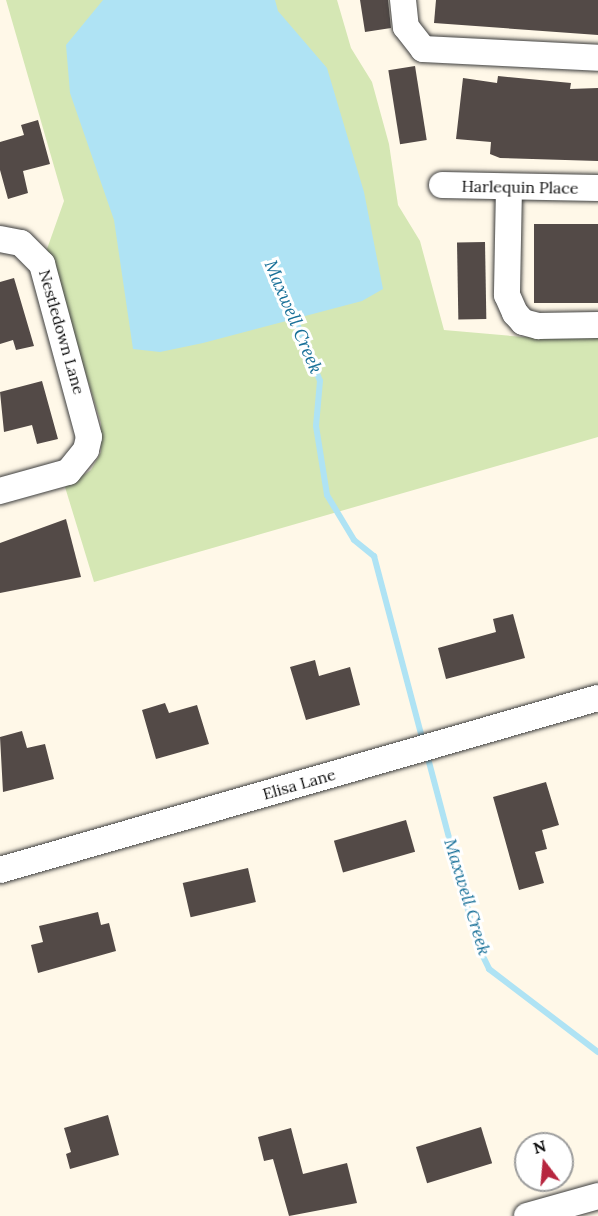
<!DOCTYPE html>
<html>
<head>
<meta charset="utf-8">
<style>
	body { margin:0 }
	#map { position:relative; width:598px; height:1216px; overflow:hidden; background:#fff8e8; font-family:Lora,serif }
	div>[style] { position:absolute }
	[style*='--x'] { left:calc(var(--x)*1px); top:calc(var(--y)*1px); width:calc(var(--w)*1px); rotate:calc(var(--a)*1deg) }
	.green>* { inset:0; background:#d5e7b4 }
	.water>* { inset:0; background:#afe3f4 }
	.stream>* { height:6px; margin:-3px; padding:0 3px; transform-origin:3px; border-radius:3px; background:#afe3f4 }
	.building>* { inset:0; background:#534a47; transform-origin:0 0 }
	.roads { filter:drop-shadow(0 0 2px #3d3d3d) drop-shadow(0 0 2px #3d3d3d) }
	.minor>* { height:26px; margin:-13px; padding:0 13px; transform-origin:13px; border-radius:13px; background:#fff }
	span { translate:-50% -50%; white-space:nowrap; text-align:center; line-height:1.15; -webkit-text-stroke:6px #fff; paint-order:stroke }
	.street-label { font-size:16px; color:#0a0a0a }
	.water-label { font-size:18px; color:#187098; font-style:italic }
	.north { position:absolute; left:514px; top:1132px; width:60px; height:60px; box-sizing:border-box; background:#fff; border:2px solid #9d9d9d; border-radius:50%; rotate:344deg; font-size:16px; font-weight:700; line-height:24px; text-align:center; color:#0a0a0a }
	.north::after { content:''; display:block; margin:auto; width:21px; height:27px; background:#b7263f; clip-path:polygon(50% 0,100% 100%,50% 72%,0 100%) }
</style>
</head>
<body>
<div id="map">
	<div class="green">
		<i style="clip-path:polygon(6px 0,337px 0,351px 48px,372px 82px,389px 144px,398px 205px,420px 241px,444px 330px,523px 337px,598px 337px,598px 437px,94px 582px,65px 487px,91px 470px,101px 452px,101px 423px,47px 249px,64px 201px)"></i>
	</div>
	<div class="water">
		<i style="clip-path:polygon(103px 0,275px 0,278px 11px,327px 68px,364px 192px,383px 289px,362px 301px,203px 343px,160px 352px,133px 349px,114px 220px,70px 93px,66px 45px)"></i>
	</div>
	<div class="stream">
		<i style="--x:292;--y:311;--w:75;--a:68.2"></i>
		<i style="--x:320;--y:381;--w:45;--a:95.1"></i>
		<i style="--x:316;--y:426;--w:70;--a:80.9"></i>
		<i style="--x:327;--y:495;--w:52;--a:59"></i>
		<i style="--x:354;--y:540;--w:26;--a:39"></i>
		<i style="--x:374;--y:556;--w:188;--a:75.2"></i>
		<i style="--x:429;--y:762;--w:188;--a:75.2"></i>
		<i style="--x:477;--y:944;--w:28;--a:64"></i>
		<i style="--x:489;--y:969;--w:137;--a:37.3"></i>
	</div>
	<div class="building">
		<i style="clip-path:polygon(360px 0,388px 0,391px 28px,365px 32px)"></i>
		<i style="clip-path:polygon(436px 0,598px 0,598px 35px,434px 23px)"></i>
		<i style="left:415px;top:66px;width:75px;height:27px;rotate:81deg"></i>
		<i style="clip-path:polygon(498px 76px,571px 83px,570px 89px,598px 88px,598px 161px,500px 158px,490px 154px,491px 142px,456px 139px,463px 78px,497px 83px)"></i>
		<i style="clip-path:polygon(38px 120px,50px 164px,23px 171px,28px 193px,8px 199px,0 170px,0 142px,24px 135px,21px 125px)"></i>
		<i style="left:534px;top:224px;width:64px;height:79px"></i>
		<i style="left:485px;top:242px;width:77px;height:28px;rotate:89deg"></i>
		<i style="clip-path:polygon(14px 278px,34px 346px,16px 350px,13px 340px,0 344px,0 282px)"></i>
		<i style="clip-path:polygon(42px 381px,58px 439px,37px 444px,32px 425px,4px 432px,0 392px)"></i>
		<i style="clip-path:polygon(66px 519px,81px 577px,0 593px,0 543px)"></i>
		<i style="clip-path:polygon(513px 614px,525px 658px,446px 679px,438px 648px,496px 632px,493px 619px)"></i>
		<i style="clip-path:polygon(315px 660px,319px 676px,350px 667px,360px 705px,306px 720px,290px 667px)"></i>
		<i style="clip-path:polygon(165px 703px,169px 713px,197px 705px,209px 744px,156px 759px,142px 710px)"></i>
		<i style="clip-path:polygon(22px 731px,27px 748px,45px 744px,54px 779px,3px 792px,0 737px)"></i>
		<i style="clip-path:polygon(546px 782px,559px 825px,542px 830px,547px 849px,535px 852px,544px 883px,519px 890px,493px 797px)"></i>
		<i style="left:406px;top:820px;width:33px;height:75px;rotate:74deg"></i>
		<i style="left:248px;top:868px;width:35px;height:67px;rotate:77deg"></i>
		<i style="clip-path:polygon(98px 912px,101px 925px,109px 923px,116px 951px,38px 973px,31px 945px,43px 942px,39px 926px)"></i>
		<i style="clip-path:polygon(108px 1115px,119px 1155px,70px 1169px,66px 1154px,71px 1152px,64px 1128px)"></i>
		<i style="left:481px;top:1127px;width:38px;height:68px;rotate:73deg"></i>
		<i style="clip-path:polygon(291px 1128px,303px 1174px,347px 1163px,357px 1203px,289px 1216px,273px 1159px,264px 1161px,258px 1137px)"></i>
	</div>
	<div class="roads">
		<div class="minor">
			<i style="--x:403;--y:0;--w:27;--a:84"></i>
			<i style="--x:406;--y:27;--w:28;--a:52"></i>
			<i style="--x:423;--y:49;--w:175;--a:2.9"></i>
			<i style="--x:442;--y:185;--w:156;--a:1.1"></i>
			<i style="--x:509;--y:187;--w:108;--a:91.1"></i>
			<i style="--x:507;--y:295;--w:20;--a:66"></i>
			<i style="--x:515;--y:313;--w:12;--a:48"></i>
			<i style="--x:523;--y:322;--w:16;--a:15"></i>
			<i style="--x:538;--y:326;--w:60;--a:-1"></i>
			<i style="--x:0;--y:239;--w:21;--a:11"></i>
			<i style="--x:21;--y:243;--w:30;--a:45"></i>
			<i style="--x:42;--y:264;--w:179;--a:74.8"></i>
			<i style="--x:89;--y:437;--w:13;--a:103"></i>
			<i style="--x:86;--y:450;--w:28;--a:129"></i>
			<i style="--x:68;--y:472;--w:71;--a:164.4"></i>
			<i style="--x:0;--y:870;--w:622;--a:-16.05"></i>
			<i style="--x:527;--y:1216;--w:74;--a:-15.7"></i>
		</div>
	</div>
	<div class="street-label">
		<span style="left:520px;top:187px;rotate:1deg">Harlequin Place</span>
		<span style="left:62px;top:332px;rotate:74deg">Nestledown Lane</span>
		<span style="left:299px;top:784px;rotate:-16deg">Elisa Lane</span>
	</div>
	<div class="water-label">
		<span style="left:293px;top:317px;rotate:67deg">Maxwell Creek</span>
		<span style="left:467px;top:897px;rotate:73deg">Maxwell Creek</span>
	</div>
	<div class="north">N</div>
</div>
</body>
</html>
